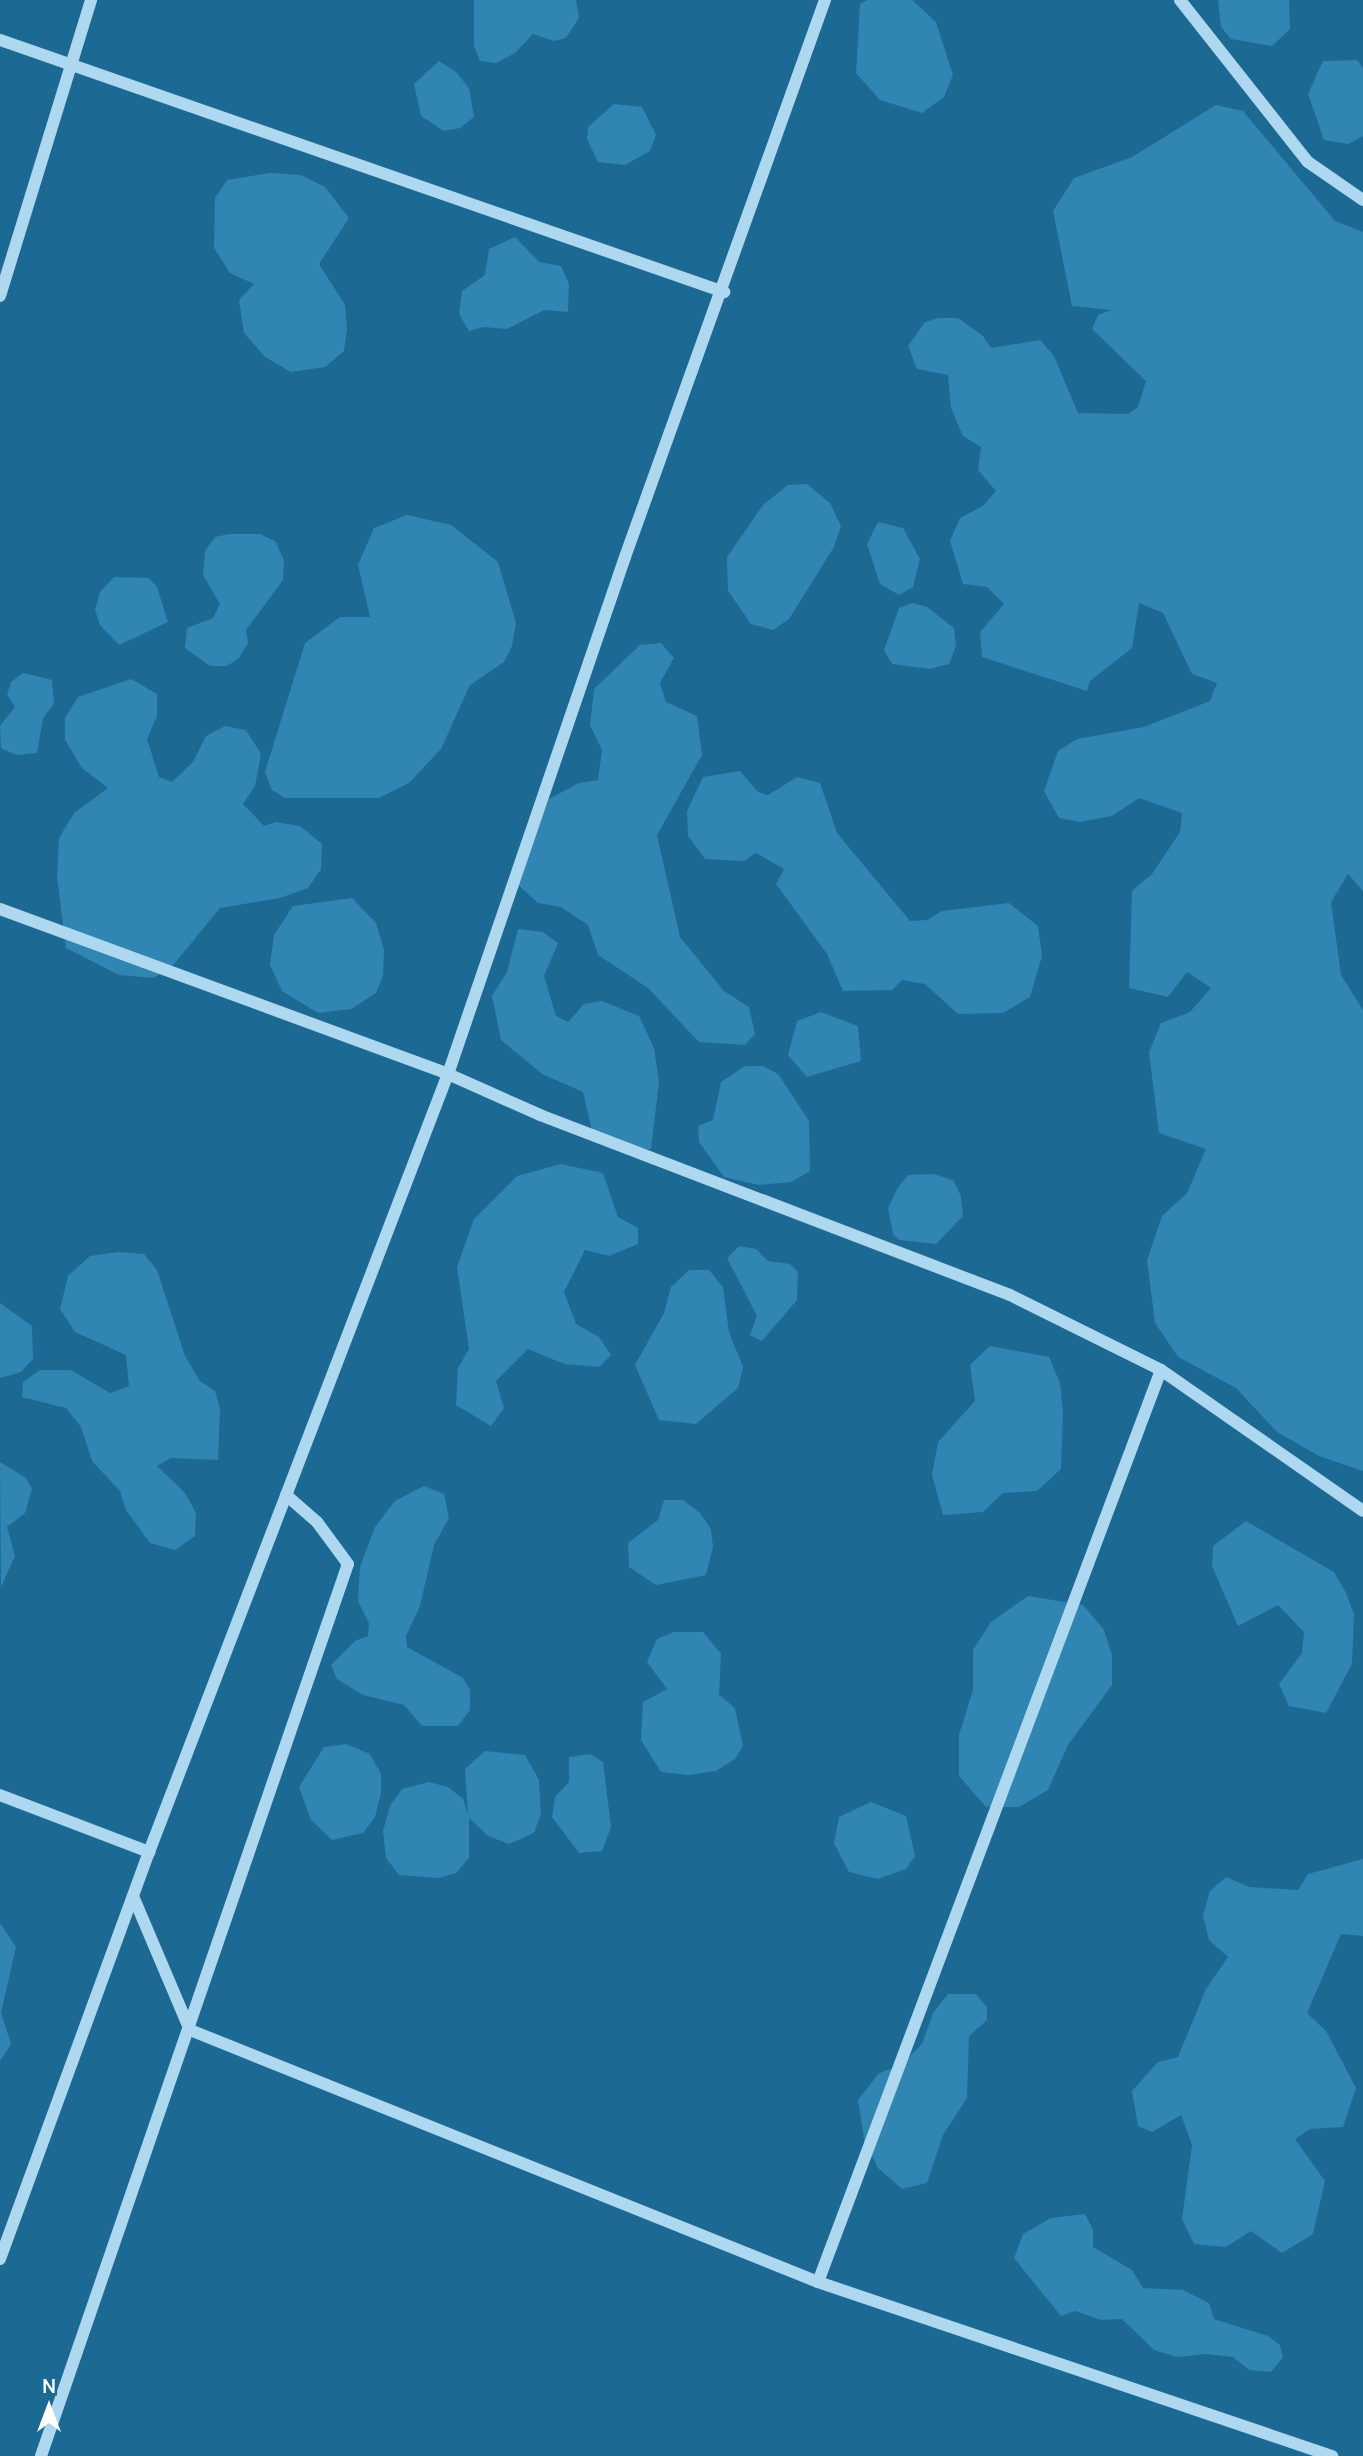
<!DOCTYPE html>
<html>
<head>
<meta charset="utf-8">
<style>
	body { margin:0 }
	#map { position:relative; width:1363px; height:2456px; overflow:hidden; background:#1c6994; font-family:Manrope,sans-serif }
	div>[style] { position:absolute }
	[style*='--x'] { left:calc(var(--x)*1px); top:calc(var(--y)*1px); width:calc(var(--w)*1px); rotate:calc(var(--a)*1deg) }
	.green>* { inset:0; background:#3085b2 }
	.minor>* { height:12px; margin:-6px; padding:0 6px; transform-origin:6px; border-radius:6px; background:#aed8ef }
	span { translate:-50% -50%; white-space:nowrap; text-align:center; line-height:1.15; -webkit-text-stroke:7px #1c6994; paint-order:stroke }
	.north { position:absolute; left:14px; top:2372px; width:70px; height:70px; -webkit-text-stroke:5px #1c6994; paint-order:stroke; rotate:0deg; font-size:19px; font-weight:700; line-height:28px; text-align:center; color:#fff }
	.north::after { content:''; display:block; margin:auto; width:24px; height:32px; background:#fff; clip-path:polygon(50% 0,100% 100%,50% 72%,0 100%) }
</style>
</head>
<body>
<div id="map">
	<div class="green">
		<i style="clip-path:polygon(474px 0,576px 0,579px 18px,566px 38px,554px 41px,533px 34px,515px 53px,496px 63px,480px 61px,474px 46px)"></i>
		<i style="clip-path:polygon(867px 0,912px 0,936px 22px,953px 75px,944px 97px,922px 113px,880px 100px,856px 73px,860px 4px)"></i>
		<i style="clip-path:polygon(1218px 0,1289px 0,1290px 29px,1272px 46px,1231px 39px,1221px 27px)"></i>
		<i style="clip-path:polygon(1357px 60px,1363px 68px,1363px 136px,1348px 144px,1324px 140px,1308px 94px,1323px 61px)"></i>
		<i style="clip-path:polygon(439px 61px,456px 72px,469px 88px,474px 117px,460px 128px,444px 131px,421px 116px,414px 84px)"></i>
		<i style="clip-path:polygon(614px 104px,642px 107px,656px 135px,650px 151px,625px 165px,598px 162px,587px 139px,588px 127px)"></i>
		<i style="clip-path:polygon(1216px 105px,1243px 111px,1335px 221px,1363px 232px,1363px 891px,1348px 874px,1331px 902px,1341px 975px,1363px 1010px,1363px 1471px,1319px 1456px,1277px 1432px,1236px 1388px,1178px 1357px,1155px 1323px,1147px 1260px,1162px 1216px,1187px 1193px,1206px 1149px,1159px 1133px,1149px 1052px,1161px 1023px,1190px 1012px,1211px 988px,1187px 972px,1168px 997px,1129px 988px,1132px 891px,1152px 874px,1180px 832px,1182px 813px,1139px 798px,1112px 816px,1080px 822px,1059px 818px,1044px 791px,1058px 751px,1077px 739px,1144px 727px,1210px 701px,1217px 683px,1192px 674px,1163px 613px,1139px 603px,1132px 648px,1090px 681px,1087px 691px,982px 657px,980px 632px,1004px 604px,987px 587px,963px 584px,950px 541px,960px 518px,983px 506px,996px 491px,978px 470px,981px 447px,963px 436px,951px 408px,948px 375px,917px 369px,908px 346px,925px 322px,938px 318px,958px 318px,983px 336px,991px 348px,1040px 340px,1054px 356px,1078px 413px,1128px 414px,1138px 407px,1146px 381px,1092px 329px,1098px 315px,1111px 310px,1072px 306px,1053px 211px,1074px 178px,1132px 157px)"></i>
		<i style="clip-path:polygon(270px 173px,301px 175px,325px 187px,349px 218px,319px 264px,345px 305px,347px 329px,344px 351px,325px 367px,291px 372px,265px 357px,244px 333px,239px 300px,254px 284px,230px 273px,214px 248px,215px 198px,227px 180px)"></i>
		<i style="clip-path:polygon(515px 237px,539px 262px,561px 266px,569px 284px,568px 312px,544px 310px,507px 329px,484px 327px,469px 331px,459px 314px,462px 291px,485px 275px,489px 249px)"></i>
		<i style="clip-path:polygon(807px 484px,830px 503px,841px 526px,834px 547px,789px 619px,773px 630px,751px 624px,728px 591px,727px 557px,763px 505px,788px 485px)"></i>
		<i style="clip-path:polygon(407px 515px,451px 525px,498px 562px,516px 623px,512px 646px,504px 662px,470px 685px,441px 749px,409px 783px,379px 798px,285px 798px,272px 790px,265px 772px,305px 643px,340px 617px,370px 617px,358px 565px,374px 528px)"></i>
		<i style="clip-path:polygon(878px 522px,903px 528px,920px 559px,913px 587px,899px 595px,880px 584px,867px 544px)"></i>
		<i style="clip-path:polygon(229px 534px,260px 534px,275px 541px,284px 560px,283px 580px,246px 630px,248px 643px,239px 658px,227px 666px,210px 666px,185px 648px,187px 628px,213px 618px,220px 604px,203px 575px,205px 551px,215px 537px)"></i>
		<i style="clip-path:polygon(114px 577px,149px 578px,157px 587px,168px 622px,119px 645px,100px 625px,95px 610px,100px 592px)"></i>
		<i style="clip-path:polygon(913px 603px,927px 607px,954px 628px,956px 646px,949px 664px,930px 669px,892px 664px,884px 650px,892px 628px,899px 608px)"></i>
		<i style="clip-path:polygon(661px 643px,674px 658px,660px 683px,666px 702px,697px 716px,702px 755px,657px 835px,680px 937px,724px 991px,749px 1007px,755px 1034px,745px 1045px,699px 1042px,648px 988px,598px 955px,588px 925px,561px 907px,538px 903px,517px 884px,549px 799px,579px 783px,598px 780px,602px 750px,590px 725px,594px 689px,640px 645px)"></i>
		<i style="clip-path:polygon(23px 673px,52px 680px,54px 704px,43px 718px,37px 753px,16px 755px,1px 748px,0 726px,15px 707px,7px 694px,11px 682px)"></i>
		<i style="clip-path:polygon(131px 679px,157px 694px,157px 716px,147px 739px,159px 777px,172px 782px,193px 762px,206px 736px,225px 726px,246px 730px,261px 754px,255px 786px,243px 804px,264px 826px,276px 822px,300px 826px,322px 844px,321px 869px,308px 888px,280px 898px,220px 908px,170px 969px,153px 978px,119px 975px,66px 948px,57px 877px,59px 838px,74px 813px,108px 788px,82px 768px,65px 740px,65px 718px,78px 697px)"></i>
		<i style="clip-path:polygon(740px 771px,758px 792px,768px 795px,797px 777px,820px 783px,837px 833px,910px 921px,927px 920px,942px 911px,1009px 903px,1038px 926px,1042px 956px,1030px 997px,1003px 1013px,958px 1014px,925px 984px,902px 980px,892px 990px,843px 991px,827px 954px,776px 884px,784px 869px,756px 853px,744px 861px,705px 859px,688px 836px,687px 811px,703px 777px)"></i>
		<i style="clip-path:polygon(352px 898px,376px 923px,384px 950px,383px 976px,376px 993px,351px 1009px,318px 1013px,282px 991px,270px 965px,274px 935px,293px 906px)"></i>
		<i style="clip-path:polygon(518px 929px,543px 932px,558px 943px,544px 976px,556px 1016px,568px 1022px,584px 1004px,602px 1001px,639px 1016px,654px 1048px,659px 1082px,651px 1149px,634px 1151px,592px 1131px,583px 1092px,542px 1074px,501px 1040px,492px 996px,507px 972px)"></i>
		<i style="clip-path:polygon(821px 1012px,858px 1026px,861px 1061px,807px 1077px,788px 1055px,797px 1021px)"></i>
		<i style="clip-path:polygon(745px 1066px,763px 1066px,778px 1074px,809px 1121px,810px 1171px,791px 1182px,759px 1185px,724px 1177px,699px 1142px,698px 1126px,713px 1120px,721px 1082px)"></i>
		<i style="clip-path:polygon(561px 1164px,603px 1173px,618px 1217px,638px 1228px,638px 1244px,609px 1256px,585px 1250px,564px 1292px,576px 1324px,599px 1337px,611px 1355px,599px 1367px,564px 1364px,528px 1349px,496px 1381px,504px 1408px,491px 1426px,456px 1405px,458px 1368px,469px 1349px,457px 1267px,474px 1219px,517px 1176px)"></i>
		<i style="clip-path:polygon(934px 1174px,953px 1180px,961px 1196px,963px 1216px,936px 1244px,899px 1240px,893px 1234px,888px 1208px,897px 1189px,908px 1175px)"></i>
		<i style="clip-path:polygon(739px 1246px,756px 1249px,768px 1261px,790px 1264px,798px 1272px,797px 1300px,762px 1341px,750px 1335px,757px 1316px,727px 1258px)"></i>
		<i style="clip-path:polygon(118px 1252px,144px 1254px,157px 1270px,185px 1356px,200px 1381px,215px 1391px,220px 1409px,218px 1460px,171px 1458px,157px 1466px,185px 1493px,196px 1513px,195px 1536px,175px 1550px,150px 1543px,126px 1510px,120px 1491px,92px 1461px,81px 1427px,66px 1408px,22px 1397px,23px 1382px,40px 1370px,71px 1370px,110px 1393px,129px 1386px,126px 1355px,75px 1332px,60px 1309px,68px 1276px,90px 1256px)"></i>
		<i style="clip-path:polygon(689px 1270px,709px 1270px,723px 1287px,729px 1332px,743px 1367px,738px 1388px,696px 1424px,659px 1420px,635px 1365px,664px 1313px,671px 1287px)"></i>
		<i style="clip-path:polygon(0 1303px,32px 1326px,33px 1359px,21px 1372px,0 1378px)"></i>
		<i style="clip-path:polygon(990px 1346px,1049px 1357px,1060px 1383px,1063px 1413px,1061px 1469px,1037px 1491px,1003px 1493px,983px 1512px,943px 1515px,932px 1475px,938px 1442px,975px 1401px,970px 1365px)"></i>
		<i style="clip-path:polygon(0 1462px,26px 1478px,32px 1489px,25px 1513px,7px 1527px,15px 1556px,1px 1587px)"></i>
		<i style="clip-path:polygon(424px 1486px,444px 1494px,449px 1518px,434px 1545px,420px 1606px,406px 1636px,407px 1647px,463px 1678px,470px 1690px,470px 1710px,458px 1726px,422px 1726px,404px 1705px,363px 1695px,337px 1679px,331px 1665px,355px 1641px,368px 1636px,369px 1623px,358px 1601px,360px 1567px,375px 1527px,395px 1501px)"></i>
		<i style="clip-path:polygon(664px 1500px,683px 1500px,700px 1513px,711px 1529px,713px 1547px,706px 1575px,656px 1585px,629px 1567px,628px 1543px,658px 1520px)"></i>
		<i style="clip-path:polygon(1246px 1521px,1334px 1572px,1346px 1593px,1354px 1614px,1352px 1664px,1326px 1713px,1289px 1706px,1279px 1684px,1302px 1653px,1304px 1632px,1278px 1605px,1238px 1626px,1212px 1566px,1213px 1546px)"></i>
		<i style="clip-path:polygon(1028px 1596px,1083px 1605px,1104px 1630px,1112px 1655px,1112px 1685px,1068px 1745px,1048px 1790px,1019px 1807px,986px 1807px,959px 1776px,959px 1735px,973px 1690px,973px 1650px,991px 1622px)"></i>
		<i style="clip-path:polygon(674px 1632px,703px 1632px,721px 1654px,719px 1695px,735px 1708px,743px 1746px,735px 1759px,716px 1771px,689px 1775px,661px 1772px,641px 1740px,643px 1702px,667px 1689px,647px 1662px,657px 1639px)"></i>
		<i style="clip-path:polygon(346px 1744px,370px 1754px,381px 1774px,381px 1793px,375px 1817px,363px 1833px,332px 1840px,311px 1820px,299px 1787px,324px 1747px)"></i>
		<i style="clip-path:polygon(485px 1751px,525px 1755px,539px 1780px,541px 1814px,534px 1833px,509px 1844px,488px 1836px,469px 1818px,469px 1858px,456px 1873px,439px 1878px,399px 1875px,386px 1858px,383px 1831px,390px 1806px,402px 1789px,429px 1782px,448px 1787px,463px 1799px,468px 1815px,465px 1769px)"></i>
		<i style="clip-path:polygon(590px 1754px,603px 1762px,611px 1827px,602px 1851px,579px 1853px,552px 1817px,555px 1797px,569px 1782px,569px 1757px)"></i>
		<i style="clip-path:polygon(871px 1802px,906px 1816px,915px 1856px,906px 1869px,878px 1879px,849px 1872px,834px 1843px,839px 1817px)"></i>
		<i style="clip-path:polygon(1363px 1859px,1363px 1936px,1341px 1934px,1307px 2013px,1326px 2031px,1356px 2088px,1343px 2127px,1310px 2129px,1295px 2139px,1325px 2181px,1313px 2234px,1282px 2253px,1251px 2231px,1226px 2247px,1194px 2244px,1182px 2219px,1192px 2145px,1181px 2115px,1152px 2132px,1138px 2126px,1132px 2091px,1158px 2062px,1178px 2057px,1206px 1989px,1228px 1957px,1209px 1940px,1203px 1915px,1210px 1891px,1226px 1877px,1249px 1887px,1298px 1890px,1308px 1874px)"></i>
		<i style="clip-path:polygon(0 1923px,16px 1947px,1px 2013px,11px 2044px,0 2061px)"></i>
		<i style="clip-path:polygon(948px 1994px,976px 1994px,987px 2007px,987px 2020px,969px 2036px,967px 2098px,943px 2135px,927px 2183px,902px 2189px,878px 2168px,864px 2139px,858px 2100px,879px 2073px,901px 2065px,922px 2044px,933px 2013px)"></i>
		<i style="clip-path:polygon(1085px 2214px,1093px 2230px,1093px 2247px,1132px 2270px,1143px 2288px,1183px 2290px,1209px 2303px,1214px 2319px,1268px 2336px,1280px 2345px,1283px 2357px,1271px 2372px,1249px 2370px,1233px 2357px,1206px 2354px,1177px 2357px,1154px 2350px,1122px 2319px,1101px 2320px,1075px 2311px,1061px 2316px,1014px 2258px,1023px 2234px,1051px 2218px)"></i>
	</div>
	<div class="minor">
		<i style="--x:1180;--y:0;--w:206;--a:51.7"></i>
		<i style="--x:1308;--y:162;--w:67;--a:34.6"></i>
		<i style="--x:0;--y:40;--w:767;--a:19.19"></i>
		<i style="--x:0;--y:296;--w:310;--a:-72.9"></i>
		<i style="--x:0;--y:909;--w:477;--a:20.2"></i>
		<i style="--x:448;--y:1074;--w:101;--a:24"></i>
		<i style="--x:540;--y:1115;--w:503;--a:20.96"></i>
		<i style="--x:1010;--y:1295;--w:169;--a:26.4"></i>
		<i style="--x:1161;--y:1370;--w:246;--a:34.9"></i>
		<i style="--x:0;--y:1795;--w:160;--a:20.9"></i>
		<i style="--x:133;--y:1896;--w:146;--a:67"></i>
		<i style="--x:190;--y:2030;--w:677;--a:21.86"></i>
		<i style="--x:818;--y:2282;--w:543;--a:18.7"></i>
		<i style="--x:0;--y:2259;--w:433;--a:-69.9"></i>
		<i style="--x:149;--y:1852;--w:833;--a:-68.98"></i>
		<i style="--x:448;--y:1074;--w:546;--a:-71.1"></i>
		<i style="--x:625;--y:557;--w:592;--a:-70.25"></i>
		<i style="--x:818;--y:2282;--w:974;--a:-69.39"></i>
		<i style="--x:41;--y:2456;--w:943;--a:-71.01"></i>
		<i style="--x:348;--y:1564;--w:52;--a:-126.4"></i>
		<i style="--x:317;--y:1522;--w:41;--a:-138.9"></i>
	</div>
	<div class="north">N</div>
</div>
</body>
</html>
